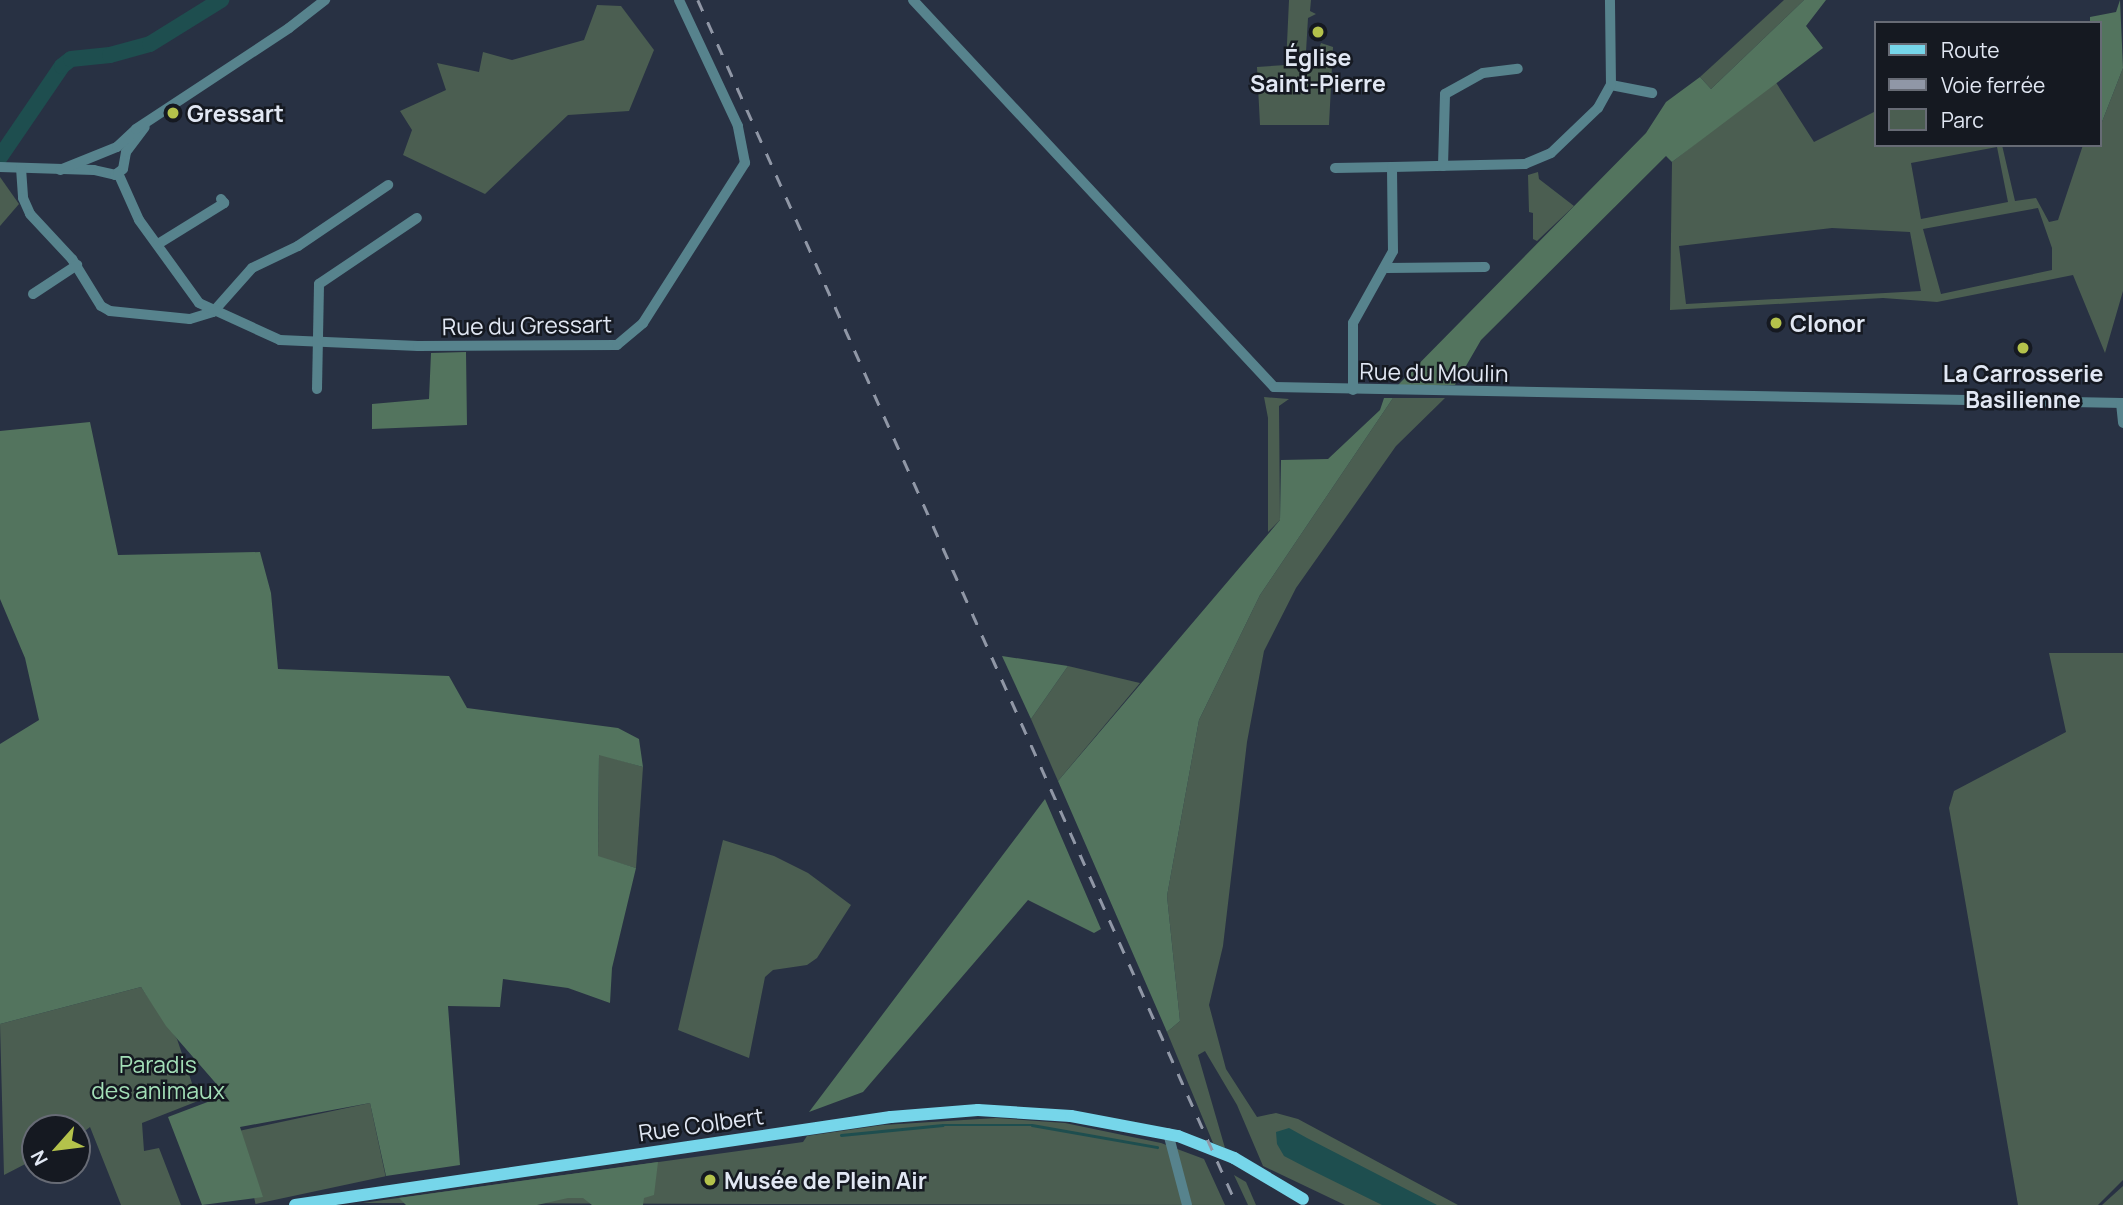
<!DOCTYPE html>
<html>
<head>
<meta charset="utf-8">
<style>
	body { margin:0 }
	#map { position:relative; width:2123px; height:1205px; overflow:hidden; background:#283143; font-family:Manrope,sans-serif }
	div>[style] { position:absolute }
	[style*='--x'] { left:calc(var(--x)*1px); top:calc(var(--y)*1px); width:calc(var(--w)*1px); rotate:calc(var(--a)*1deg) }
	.green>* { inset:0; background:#4b5e51; transform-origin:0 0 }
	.forest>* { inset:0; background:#53745e }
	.water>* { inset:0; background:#1e4e4f }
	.stream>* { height:2.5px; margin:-1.25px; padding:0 1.25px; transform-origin:1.25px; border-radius:1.25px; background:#1e4e4f }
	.river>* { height:16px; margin:-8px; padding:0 8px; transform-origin:8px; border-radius:8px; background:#1e4e4f }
	.minor>* { height:10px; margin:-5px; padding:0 5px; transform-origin:5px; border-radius:5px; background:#57838d }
	.major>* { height:12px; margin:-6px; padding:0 6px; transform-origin:6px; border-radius:6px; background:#76d6ea }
	.rail>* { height:2.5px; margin-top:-1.25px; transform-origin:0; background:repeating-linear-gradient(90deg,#9097a6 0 12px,transparent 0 24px) }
	.dots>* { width:19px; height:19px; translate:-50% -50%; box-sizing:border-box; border:4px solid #151921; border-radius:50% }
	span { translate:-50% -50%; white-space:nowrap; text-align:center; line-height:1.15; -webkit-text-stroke:5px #151921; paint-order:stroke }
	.poi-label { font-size:23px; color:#e1e7f3; font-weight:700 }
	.left { translate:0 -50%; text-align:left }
	.street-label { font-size:23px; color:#e1e7f3 }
	.park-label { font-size:23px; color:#a3dfb7 }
	.legend { position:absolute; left:1874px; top:21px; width:228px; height:126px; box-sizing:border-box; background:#151921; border:2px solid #676b75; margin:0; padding:9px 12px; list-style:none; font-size:21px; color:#e1e7f3 }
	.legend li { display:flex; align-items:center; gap:14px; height:35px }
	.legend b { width:35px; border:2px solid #676b75 }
	.north { position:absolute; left:21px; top:1114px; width:70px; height:70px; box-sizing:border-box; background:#151921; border:2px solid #676b75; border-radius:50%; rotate:242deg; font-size:19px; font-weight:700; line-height:28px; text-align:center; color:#e1e7f3 }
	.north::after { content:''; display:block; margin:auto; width:24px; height:32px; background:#b4c24b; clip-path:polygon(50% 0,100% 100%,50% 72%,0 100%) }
</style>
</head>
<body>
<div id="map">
	<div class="green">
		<i style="clip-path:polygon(1289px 0,1311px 0,1310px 11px,1316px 14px,1308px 18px,1306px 52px,1318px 52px,1321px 43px,1333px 47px,1329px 125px,1260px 125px,1257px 67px,1286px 65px)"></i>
		<i style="clip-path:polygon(1784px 0,1804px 0,1711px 89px,1700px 77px)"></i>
		<i style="clip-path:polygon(597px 5px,621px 6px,654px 50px,629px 111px,568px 115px,485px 194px,403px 155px,412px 130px,400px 111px,446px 90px,437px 63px,479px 72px,483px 52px,512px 60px,584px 40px)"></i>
		<i style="clip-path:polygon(evenodd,2123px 68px,2123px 291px,2105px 353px,2073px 275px,1937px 302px,1883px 298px,1670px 310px,1672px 162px,1775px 81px,1814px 142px,1876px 111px,1876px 145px,2002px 145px,2015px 201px,2036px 198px,2049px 222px,2058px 220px,2083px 145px,2100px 145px,2100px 127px,2123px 68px,1997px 147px,2008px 202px,1921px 219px,1911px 163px,1997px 147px,2123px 68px,2038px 208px,2052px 248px,2052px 270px,1941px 294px,1923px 229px,2038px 208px,2123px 68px,1832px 228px,1910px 232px,1921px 291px,1686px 304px,1679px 246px,1832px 228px)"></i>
		<i style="clip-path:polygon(1538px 172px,1539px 179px,1574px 206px,1537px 241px,1533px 239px,1533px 213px,1529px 212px,1528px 175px)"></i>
		<i style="clip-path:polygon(0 177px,19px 204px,0 226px)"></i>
		<i style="clip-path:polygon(1264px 397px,1289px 399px,1279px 406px,1280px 520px,1268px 532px,1268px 418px)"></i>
		<i style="clip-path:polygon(1393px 398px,1445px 398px,1396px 446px,1296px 588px,1264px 651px,1247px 742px,1223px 946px,1209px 1005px,1226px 1069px,1257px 1117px,1276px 1113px,1298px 1119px,1458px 1205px,1345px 1205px,1263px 1166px,1237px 1105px,1205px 1051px,1198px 1055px,1225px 1148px,1213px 1143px,1167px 1032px,1180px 1021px,1167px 896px,1199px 720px,1260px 595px)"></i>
		<i style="clip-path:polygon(2049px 653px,2123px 653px,2123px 1180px,2098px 1205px,2018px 1205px,1949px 808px,1954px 791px,2066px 732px)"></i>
		<i style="clip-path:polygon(1068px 666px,1140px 683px,1058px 781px,1031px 719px)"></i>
		<i style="clip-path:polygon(599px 754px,643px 767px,636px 868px,598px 857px)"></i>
		<i style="clip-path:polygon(723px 840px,774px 856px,808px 873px,851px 905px,817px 958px,807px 965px,773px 970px,765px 977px,749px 1058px,678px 1030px)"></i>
		<i style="clip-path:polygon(141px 987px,177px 1039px,198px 1101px,142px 1123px,144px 1151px,159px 1148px,181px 1205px,121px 1205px,90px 1127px,77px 1137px,77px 1128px,35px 1128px,35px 1159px,4px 1175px,0 1024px)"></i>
		<i style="left:370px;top:1103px;width:75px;height:133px;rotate:78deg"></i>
		<i style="clip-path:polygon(996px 1118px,1065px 1123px,1161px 1143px,1204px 1159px,1225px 1205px,362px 1203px,803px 1142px,807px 1136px,883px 1125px)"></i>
		<i style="clip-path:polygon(1234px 1175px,1246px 1182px,1256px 1205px,1248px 1205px)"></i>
		<i style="clip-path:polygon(2123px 1186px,2123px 1205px,2102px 1205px)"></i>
	</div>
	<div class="forest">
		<i style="clip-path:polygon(1804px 0,1826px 0,1806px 26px,1823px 48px,1672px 162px,1666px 156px,1481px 340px,1455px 385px,1397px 386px,1646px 133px,1666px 102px,1700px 77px,1711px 89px)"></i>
		<i style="clip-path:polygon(2120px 0,2123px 68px,2100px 127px,2100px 23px,2090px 23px,2090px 17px,2116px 12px)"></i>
		<i style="clip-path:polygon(466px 352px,467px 425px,372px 429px,372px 404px,429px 399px,431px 353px)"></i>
		<i style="clip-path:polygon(1384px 398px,1393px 398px,1260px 595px,1199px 720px,1167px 896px,1180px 1021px,1167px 1032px,1058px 781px,1280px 520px,1281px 460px,1328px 459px,1380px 410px)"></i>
		<i style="clip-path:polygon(90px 422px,118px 555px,260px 552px,271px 593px,278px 669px,449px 676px,467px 708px,618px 728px,639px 739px,643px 767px,599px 755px,598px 856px,636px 868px,612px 968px,610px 1003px,568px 988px,503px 979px,500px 1007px,448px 1006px,460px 1165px,386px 1176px,370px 1103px,240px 1127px,263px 1197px,202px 1205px,168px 1117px,226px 1095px,166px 1026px,141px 987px,0 1024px,0 744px,39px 720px,25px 658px,0 599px,0 431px)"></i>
		<i style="clip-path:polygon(1002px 656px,1068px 666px,1031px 719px)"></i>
		<i style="clip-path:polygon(1045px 799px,1101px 929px,1094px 933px,1028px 900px,863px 1092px,809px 1112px)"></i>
		<i style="clip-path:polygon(658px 1162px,654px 1195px,644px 1198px,643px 1205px,592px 1205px,583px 1198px,568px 1198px,537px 1205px,406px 1205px,399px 1198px)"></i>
	</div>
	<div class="water">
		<i style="clip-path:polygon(1289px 1128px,1307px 1138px,1437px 1205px,1382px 1205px,1307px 1168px,1284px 1156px,1277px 1144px,1276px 1132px)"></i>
	</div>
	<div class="stream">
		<i style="--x:841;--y:1135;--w:102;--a:-5.6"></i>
		<i style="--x:943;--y:1125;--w:89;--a:0"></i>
		<i style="--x:1032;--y:1125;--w:127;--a:10"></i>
	</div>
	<div class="river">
		<i style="--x:0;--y:157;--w:110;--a:-55.7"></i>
		<i style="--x:62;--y:66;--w:11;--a:-38"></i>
		<i style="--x:71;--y:59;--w:39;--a:-6"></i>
		<i style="--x:110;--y:55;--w:41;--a:-15.4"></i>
		<i style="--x:150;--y:44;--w:84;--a:-31.8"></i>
	</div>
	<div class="minor">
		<i style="--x:913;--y:0;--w:529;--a:46.99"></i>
		<i style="--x:1274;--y:387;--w:849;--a:1.08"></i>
		<i style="--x:1611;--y:85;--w:42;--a:11"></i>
		<i style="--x:1443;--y:166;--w:72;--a:-88.4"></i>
		<i style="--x:1445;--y:94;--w:43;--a:-28.9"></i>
		<i style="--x:1483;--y:73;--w:35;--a:-7"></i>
		<i style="--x:0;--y:167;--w:94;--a:1.8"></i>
		<i style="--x:94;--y:170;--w:22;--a:13"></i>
		<i style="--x:115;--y:175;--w:10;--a:-37"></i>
		<i style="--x:123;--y:169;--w:17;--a:-80"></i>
		<i style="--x:126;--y:152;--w:31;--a:-53"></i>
		<i style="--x:21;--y:168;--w:30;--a:86"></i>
		<i style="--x:23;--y:198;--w:17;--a:66"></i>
		<i style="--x:30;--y:214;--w:62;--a:47"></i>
		<i style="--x:72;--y:259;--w:55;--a:58.3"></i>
		<i style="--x:101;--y:306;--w:10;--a:29"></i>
		<i style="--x:110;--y:311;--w:80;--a:5.7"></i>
		<i style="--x:190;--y:319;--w:24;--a:-17"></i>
		<i style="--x:213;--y:312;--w:59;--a:-48.4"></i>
		<i style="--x:252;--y:268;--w:51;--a:-25.6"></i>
		<i style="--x:298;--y:246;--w:109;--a:-34.1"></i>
		<i style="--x:1335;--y:168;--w:57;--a:-1"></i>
		<i style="--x:60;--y:170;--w:61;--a:-22"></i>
		<i style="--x:117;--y:147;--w:26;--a:-43"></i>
		<i style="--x:136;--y:129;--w:183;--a:-33.4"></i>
		<i style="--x:289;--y:28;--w:46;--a:-37.9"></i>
		<i style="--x:118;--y:173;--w:51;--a:65.9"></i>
		<i style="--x:139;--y:220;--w:102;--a:54.1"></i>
		<i style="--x:199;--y:303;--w:89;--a:24.6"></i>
		<i style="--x:280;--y:340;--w:138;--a:2.5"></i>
		<i style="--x:418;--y:346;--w:199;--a:-0.3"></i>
		<i style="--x:617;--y:345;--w:34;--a:-40"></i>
		<i style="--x:643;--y:323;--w:190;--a:-57.5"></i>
		<i style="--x:745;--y:163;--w:38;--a:-101"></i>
		<i style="--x:738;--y:126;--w:139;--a:-115.1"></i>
		<i style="--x:158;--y:244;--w:78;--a:-31.8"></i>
		<i style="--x:224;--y:203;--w:5;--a:-127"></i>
		<i style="--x:1387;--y:268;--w:98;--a:-0.6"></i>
		<i style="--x:33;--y:294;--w:53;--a:-33.4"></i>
		<i style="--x:317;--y:389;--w:105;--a:-88.9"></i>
		<i style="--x:319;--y:284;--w:118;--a:-34"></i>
		<i style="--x:1353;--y:390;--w:67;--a:-90"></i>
		<i style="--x:1353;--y:323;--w:82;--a:-60.9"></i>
		<i style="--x:1393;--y:251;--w:84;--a:-90.7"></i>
		<i style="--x:1392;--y:167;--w:133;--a:-1.3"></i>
		<i style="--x:1525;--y:164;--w:28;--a:-23"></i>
		<i style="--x:1551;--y:153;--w:65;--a:-43.8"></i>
		<i style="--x:1598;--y:108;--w:26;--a:-61"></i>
		<i style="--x:1611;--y:85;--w:85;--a:-90.7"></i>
		<i style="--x:2121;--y:403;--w:20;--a:84"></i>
		<i style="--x:1168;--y:1133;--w:74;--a:75.2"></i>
	</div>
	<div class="major">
		<i style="--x:295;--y:1205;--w:602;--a:-8.4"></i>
		<i style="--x:891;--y:1117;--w:87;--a:-4.6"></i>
		<i style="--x:978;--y:1110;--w:93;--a:3.7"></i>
		<i style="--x:1071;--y:1116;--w:109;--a:10.6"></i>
		<i style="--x:1178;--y:1136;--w:60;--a:21.4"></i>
		<i style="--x:1234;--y:1158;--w:80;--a:30.7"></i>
	</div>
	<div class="rail">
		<i style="--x:698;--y:0;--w:1320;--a:65.9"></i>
	</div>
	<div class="dots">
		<i style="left:1318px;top:32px;background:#b4c24b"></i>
		<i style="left:173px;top:113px;background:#b4c24b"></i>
		<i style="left:1776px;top:323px;background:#b4c24b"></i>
		<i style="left:2023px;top:348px;background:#b4c24b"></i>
		<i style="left:710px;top:1180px;background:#b4c24b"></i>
	</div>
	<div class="poi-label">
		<span style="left:1318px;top:70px">Église<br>Saint-Pierre</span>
		<span class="left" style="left:187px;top:113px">Gressart</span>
		<span class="left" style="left:1790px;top:323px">Clonor</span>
		<span style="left:2023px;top:386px">La Carrosserie<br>Basilienne</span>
		<span class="left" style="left:724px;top:1180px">Musée de Plein Air</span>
	</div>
	<div class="street-label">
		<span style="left:527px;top:325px;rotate:-1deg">Rue du Gressart</span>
		<span style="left:1434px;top:372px;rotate:1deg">Rue du Moulin</span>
		<span style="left:701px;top:1124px;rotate:-8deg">Rue Colbert</span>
	</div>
	<div class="park-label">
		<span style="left:158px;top:1077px">Paradis<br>des animaux</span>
	</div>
	<ul class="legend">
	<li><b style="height:9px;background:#76d6ea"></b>Route</li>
	<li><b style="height:9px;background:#9097a6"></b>Voie ferrée</li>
	<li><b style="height:19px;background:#4b5e51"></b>Parc</li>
	</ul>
	<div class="north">N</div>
</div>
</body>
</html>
